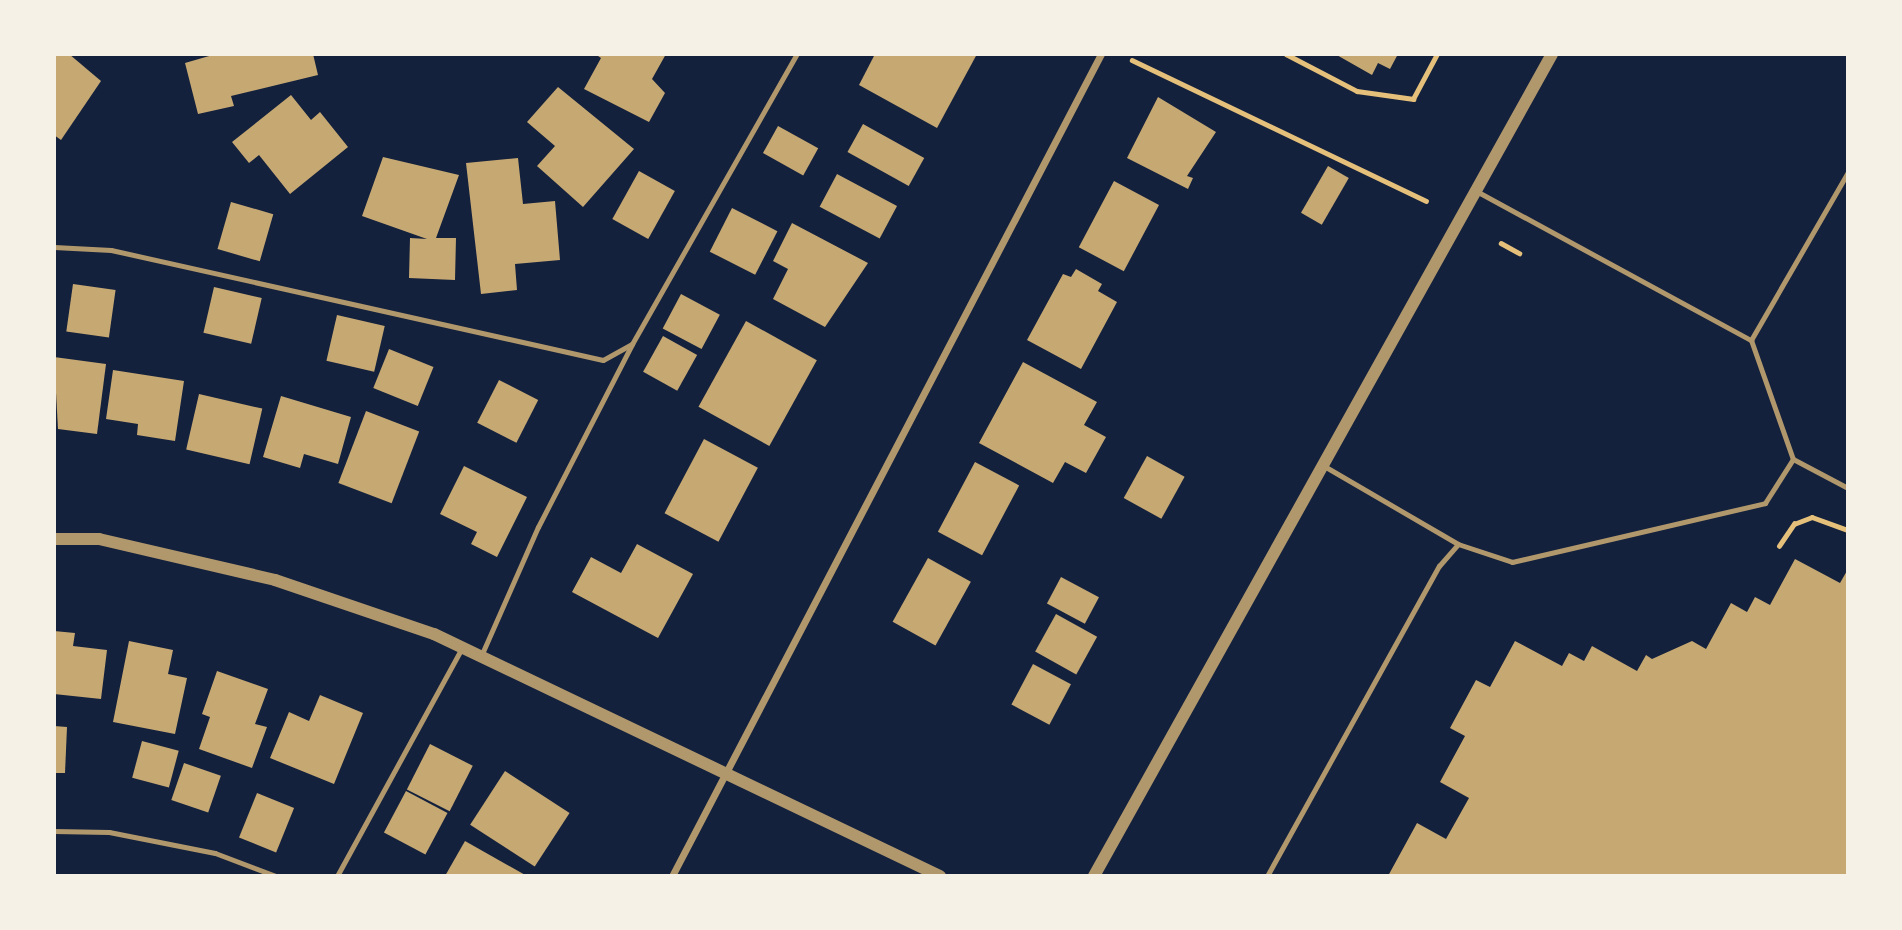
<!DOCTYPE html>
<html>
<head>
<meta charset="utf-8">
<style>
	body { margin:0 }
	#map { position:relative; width:1902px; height:930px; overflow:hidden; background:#14213d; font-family:Ubuntu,sans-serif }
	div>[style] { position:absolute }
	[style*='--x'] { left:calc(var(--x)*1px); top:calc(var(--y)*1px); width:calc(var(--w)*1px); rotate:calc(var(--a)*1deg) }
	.building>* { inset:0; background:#c6a872; transform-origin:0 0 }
	.path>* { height:4.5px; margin:-2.25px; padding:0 2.25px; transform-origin:2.25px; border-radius:2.25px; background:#e5c07b }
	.service>* { height:5px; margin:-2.5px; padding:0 2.5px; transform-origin:2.5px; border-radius:2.5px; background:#b1986c }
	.minor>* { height:7px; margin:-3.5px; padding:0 3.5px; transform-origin:3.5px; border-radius:3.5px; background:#b1986c }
	.tertiary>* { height:12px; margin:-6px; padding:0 6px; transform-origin:6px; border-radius:6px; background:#b1986c }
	span { translate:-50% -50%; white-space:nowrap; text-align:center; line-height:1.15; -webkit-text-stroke:5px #f6f1e7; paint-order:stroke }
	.frame { position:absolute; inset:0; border:56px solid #f6f1e7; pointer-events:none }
</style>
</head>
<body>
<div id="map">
	<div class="building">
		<i style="clip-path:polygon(54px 54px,69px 54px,101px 81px,61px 140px,54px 135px)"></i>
		<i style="clip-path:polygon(216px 54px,313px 54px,318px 75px,231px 96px,234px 106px,198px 114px,185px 63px)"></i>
		<i style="clip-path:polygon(595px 54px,666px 54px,652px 79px,665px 93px,649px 122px,584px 89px,601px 58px)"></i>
		<i style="clip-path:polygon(875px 54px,977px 54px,937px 128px,859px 85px)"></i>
		<i style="clip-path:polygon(1335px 54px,1398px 54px,1390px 69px,1378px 63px,1372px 75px)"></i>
		<i style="clip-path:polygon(558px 87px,634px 149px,583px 207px,537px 166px,555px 146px,527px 122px)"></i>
		<i style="clip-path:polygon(291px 95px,311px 120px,320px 112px,348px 147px,290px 194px,259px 155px,249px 163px,232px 142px)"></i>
		<i style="clip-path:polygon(1158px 97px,1216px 132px,1187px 176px,1193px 178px,1188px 189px,1127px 158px)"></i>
		<i style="left:863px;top:124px;width:70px;height:32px;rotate:29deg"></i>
		<i style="left:778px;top:126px;width:46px;height:31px;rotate:29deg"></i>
		<i style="clip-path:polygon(383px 157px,459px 175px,436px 238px,456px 238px,455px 280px,409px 278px,410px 238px,427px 239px,362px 216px)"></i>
		<i style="clip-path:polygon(518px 158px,523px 204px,555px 201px,560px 260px,515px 264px,517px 290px,481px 294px,466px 163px)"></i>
		<i style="left:1328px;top:166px;width:24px;height:54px;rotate:30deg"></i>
		<i style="left:639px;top:171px;width:41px;height:55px;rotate:29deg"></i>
		<i style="left:837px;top:174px;width:68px;height:37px;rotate:28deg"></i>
		<i style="left:1114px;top:181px;width:51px;height:75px;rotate:28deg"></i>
		<i style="left:231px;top:202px;width:44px;height:49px;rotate:16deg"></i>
		<i style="left:732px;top:208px;width:51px;height:49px;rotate:27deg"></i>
		<i style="clip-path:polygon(792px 223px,868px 263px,825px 327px,773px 299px,788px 269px,773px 261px)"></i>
		<i style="clip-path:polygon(1076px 269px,1102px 284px,1098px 291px,1117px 302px,1081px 369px,1027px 340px,1063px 274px,1071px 277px)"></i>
		<i style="left:73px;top:284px;width:43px;height:48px;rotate:8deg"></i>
		<i style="left:214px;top:287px;width:49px;height:47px;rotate:13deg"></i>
		<i style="left:681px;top:294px;width:44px;height:39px;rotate:28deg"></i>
		<i style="left:337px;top:315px;width:49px;height:47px;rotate:13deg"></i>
		<i style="left:746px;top:321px;width:81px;height:98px;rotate:29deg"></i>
		<i style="left:663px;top:336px;width:39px;height:41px;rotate:29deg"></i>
		<i style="left:389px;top:349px;width:48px;height:42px;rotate:22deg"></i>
		<i style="clip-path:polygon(54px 357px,106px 364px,97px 434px,58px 429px)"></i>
		<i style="clip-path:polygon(1023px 362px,1097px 402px,1084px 425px,1106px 437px,1086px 473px,1065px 462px,1053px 483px,979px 443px)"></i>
		<i style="clip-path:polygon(113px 370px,184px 381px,175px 441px,137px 435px,138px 424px,106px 419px)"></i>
		<i style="left:499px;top:380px;width:44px;height:48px;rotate:27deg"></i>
		<i style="left:199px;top:394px;width:65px;height:57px;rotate:13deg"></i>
		<i style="clip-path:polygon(281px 396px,351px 417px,338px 464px,304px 454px,300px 468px,263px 457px)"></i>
		<i style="left:366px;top:411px;width:57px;height:77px;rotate:21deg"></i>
		<i style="left:704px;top:439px;width:61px;height:84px;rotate:28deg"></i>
		<i style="left:1147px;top:456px;width:43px;height:48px;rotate:29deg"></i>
		<i style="left:975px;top:462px;width:50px;height:79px;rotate:28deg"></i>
		<i style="clip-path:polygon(464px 466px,527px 497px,497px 557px,471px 544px,477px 532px,440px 514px)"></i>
		<i style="clip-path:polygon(637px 544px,693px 574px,658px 638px,572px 592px,591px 557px,621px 573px)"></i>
		<i style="left:928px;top:558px;width:49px;height:73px;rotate:29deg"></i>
		<i style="clip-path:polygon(1795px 559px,1840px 583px,1848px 569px,1848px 876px,1388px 876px,1417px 823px,1446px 839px,1469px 798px,1440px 782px,1465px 736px,1450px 728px,1476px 680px,1490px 687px,1515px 641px,1562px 666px,1569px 653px,1584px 661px,1592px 646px,1637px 671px,1646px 655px,1652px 659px,1692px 641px,1706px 649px,1731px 603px,1747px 612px,1755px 597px,1770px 605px)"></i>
		<i style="left:1061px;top:577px;width:43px;height:30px;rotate:28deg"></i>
		<i style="left:1056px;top:614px;width:47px;height:43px;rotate:29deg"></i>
		<i style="clip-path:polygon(54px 631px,75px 633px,73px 646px,107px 650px,101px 699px,54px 694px)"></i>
		<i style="clip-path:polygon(129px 641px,173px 650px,168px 674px,187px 678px,175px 734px,113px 722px)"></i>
		<i style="left:1033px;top:664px;width:43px;height:46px;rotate:28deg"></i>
		<i style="clip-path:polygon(217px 671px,268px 689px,255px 724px,267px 727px,252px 768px,199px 749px,210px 717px,202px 714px)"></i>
		<i style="clip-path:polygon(320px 695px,363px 713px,334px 784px,270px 758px,289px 712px,309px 721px)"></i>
		<i style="clip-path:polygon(54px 726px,67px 727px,65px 773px,54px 773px)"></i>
		<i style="left:142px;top:741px;width:38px;height:38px;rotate:15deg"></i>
		<i style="left:430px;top:744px;width:48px;height:51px;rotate:27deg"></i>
		<i style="left:184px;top:763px;width:39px;height:39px;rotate:19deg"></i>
		<i style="left:505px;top:771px;width:77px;height:64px;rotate:33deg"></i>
		<i style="left:406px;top:791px;width:47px;height:47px;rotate:28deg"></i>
		<i style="left:257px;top:793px;width:40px;height:48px;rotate:22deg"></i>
		<i style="clip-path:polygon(465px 841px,527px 876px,445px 876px)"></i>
	</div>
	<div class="path">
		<i style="--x:1286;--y:54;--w:80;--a:27.5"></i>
		<i style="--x:1357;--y:91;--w:57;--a:8.1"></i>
		<i style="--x:1413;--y:99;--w:51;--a:-61.9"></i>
		<i style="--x:1132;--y:60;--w:326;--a:25.6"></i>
		<i style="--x:1501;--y:243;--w:21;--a:29"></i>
		<i style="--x:1779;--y:546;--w:27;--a:-56"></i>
		<i style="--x:1794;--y:524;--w:19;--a:-21"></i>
		<i style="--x:1812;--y:517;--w:38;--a:20"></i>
	</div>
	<div class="service">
		<i style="--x:1478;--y:192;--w:311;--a:28.5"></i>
		<i style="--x:1751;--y:340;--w:194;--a:-60"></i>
		<i style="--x:54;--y:247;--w:57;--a:3"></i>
		<i style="--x:111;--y:250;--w:504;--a:12.6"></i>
		<i style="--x:603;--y:360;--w:33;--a:-29"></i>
		<i style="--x:632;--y:344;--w:334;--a:-60.4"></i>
		<i style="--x:1751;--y:340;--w:126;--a:70.6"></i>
		<i style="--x:1793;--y:459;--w:62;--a:27.8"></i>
		<i style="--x:1458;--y:544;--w:57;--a:18.4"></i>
		<i style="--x:1512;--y:562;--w:260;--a:-13.1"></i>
		<i style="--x:1765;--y:503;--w:52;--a:-57.5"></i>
		<i style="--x:481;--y:656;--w:141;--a:-66.2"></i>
		<i style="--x:538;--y:527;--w:206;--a:-62.8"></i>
		<i style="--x:54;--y:831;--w:55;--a:1"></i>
		<i style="--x:109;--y:832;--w:108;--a:11.2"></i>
		<i style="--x:215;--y:853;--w:65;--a:20.7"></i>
		<i style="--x:337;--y:876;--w:260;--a:-61.3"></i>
		<i style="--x:1267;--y:876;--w:355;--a:-61"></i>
		<i style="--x:1439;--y:566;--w:29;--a:-49"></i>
		<i style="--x:1458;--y:544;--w:157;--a:-149.8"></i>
	</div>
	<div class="minor">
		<i style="--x:672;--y:876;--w:927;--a:-62.44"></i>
	</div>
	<div class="tertiary">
		<i style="--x:54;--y:539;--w:45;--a:0"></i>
		<i style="--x:99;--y:539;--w:181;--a:13.1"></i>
		<i style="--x:275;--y:580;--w:168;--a:18.8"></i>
		<i style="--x:434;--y:634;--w:561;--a:25.56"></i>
		<i style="--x:1094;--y:876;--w:941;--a:-60.87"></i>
	</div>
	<div class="frame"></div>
</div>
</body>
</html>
